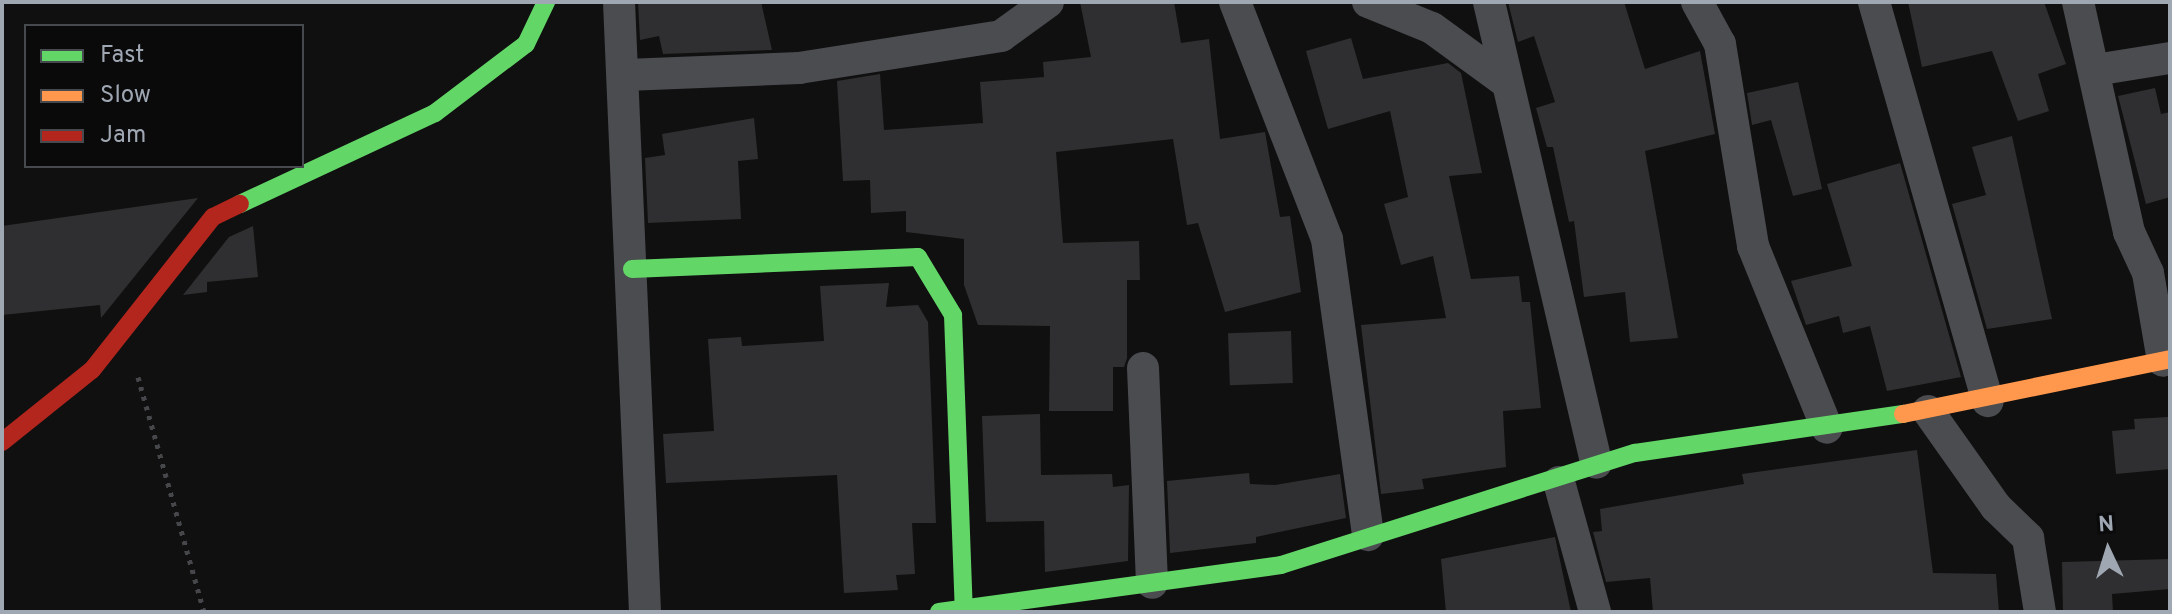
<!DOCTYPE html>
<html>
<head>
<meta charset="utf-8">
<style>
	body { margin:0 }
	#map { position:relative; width:2172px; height:614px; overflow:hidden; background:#101010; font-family:Overpass,sans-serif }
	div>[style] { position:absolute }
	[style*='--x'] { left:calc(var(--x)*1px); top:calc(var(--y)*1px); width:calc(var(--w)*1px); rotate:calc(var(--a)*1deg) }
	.building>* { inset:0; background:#2f2f31; transform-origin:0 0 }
	.path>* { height:5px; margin-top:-2.5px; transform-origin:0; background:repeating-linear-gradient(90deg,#45474b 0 4px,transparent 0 10px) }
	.street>* { height:32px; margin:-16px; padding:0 16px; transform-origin:16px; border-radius:16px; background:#4a4c50 }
	.fast>* { height:18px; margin:-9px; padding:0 9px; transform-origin:9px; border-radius:9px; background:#63d668 }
	.slow>* { height:18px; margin:-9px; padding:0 9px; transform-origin:9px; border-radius:9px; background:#ff974d }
	.jam>* { height:18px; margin:-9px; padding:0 9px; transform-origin:9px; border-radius:9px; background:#b3261e }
	span { translate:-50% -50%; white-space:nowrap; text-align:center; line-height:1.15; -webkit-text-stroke:6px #0a0a0b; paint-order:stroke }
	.frame { position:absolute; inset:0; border:4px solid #9fa7b3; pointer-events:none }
	.legend { position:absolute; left:24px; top:24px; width:280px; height:144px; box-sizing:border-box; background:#0a0a0b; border:2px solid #46494e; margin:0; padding:10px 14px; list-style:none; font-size:24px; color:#9fa7b3 }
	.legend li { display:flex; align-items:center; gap:16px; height:40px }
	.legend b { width:40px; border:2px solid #46494e }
	.north { position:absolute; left:2068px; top:510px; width:80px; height:80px; -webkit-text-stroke:6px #0a0a0b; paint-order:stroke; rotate:356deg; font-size:22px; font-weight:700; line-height:32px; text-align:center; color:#9fa7b3 }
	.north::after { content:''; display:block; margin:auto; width:28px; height:36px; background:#9fa7b3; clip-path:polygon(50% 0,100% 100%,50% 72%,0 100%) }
</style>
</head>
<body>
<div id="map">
	<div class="building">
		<i style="clip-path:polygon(638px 2px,761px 2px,772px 50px,663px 54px,659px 36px,640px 40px)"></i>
		<i style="clip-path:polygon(1080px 2px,1174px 2px,1181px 43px,1209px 39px,1220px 139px,1265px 132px,1280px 217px,1290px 216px,1301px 292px,1225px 312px,1198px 223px,1187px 225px,1173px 139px,1056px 152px,1063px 243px,1139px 241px,1140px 280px,1127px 280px,1127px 358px,1124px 367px,1113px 367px,1113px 411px,1049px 411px,1050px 326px,978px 325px,964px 285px,964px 239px,906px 232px,906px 211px,871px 213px,870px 180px,843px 181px,837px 81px,880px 74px,884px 130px,983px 123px,980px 82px,1044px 77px,1043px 62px,1091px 57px)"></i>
		<i style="clip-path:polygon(1508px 2px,1624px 2px,1645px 69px,1700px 51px,1715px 134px,1645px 151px,1678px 338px,1630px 342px,1625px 292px,1584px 297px,1574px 221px,1569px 222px,1553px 147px,1547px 147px,1536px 108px,1555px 102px,1534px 36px,1518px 42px)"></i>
		<i style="clip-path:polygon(1908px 2px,2044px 2px,2066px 64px,2038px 74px,2049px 111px,2018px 121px,1992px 51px,1922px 67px)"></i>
		<i style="clip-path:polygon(1351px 38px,1363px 79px,1448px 63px,1461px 73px,1482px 173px,1449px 176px,1471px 279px,1519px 276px,1522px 302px,1530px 302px,1541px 408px,1503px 411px,1506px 467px,1422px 479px,1424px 489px,1381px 494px,1361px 325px,1446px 318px,1433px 256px,1401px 265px,1384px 204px,1408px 197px,1390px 111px,1328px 129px,1306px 51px)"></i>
		<i style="clip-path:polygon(1798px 82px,1822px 189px,1793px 196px,1771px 120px,1752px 125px,1747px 93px)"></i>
		<i style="clip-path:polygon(2155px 88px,2161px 114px,2170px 112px,2170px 197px,2146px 204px,2118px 96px)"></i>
		<i style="clip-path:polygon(754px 118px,758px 159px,738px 161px,741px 219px,648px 223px,645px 158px,665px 155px,662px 134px)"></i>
		<i style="clip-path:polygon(2012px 136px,2052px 319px,1987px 329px,1952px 204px,1986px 195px,1972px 147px)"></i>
		<i style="clip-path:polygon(1900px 163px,1961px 377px,1887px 391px,1870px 326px,1843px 333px,1839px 316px,1806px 325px,1791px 281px,1852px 266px,1827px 184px)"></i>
		<i style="clip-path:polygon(198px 198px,101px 318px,100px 305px,2px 315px,2px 226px)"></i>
		<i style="clip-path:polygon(253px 226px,258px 277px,207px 282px,207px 292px,183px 295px,229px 237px)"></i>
		<i style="clip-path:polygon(889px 283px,886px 307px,918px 305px,928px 322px,936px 523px,912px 523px,915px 574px,896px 575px,898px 590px,844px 593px,837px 475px,666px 483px,663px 434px,714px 431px,708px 339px,741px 337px,742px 346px,824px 341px,820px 286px)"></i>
		<i style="left:1291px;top:331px;width:52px;height:63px;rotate:88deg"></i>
		<i style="clip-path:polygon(1040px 414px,1041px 475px,1112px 474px,1113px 487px,1129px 485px,1128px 561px,1045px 572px,1044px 521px,986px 522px,982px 416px)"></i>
		<i style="clip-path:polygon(2168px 417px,2170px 469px,2116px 474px,2112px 431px,2135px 429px,2134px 419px)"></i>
		<i style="clip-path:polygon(1917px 450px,1933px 573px,1996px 574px,1999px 612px,1653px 612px,1650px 578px,1606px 582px,1593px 532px,1602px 531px,1600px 509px,1744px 484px,1742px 474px)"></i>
		<i style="clip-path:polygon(1249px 473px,1250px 484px,1275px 485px,1340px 474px,1346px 518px,1256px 537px,1256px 543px,1170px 553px,1167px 481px)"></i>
		<i style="clip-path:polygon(1555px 537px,1571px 612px,1446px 612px,1441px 559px)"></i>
		<i style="clip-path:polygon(2170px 559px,2170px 589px,2112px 594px,2113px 612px,2063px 612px,2062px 562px)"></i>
	</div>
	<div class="path">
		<i style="--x:138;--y:377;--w:244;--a:74.3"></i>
	</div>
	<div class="street">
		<i style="--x:619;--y:2;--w:611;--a:87.56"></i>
		<i style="--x:1235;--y:2;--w:254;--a:68.8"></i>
		<i style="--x:1327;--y:239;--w:299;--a:82.1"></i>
		<i style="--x:1368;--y:2;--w:69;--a:22.1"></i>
		<i style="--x:1432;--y:28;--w:87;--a:36.1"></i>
		<i style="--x:1489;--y:2;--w:473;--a:76.9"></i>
		<i style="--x:1697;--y:2;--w:48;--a:61.3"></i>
		<i style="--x:1720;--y:44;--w:205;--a:80.7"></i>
		<i style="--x:1753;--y:246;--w:196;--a:67.9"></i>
		<i style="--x:1874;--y:2;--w:415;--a:74.1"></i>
		<i style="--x:2078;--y:2;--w:236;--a:77.5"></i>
		<i style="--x:2129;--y:232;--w:45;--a:65.1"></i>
		<i style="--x:2148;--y:273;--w:89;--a:80.3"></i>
		<i style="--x:2095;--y:70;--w:76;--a:-9.1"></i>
		<i style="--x:626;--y:75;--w:173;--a:-2.3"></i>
		<i style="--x:799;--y:68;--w:205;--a:-9"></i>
		<i style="--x:1001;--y:36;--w:58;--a:-35.9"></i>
		<i style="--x:1143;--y:368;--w:215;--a:87.6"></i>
		<i style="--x:1928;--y:411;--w:118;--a:54.7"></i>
		<i style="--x:1996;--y:507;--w:45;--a:44.1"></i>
		<i style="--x:2028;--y:538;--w:75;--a:80.8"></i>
		<i style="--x:1559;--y:482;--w:135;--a:74.5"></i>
	</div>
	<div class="fast">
		<i style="--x:240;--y:204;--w:215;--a:-25"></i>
		<i style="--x:435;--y:113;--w:114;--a:-37.2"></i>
		<i style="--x:526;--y:44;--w:47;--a:-64.5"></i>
		<i style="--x:632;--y:269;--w:286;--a:-2.4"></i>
		<i style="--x:918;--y:257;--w:68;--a:58.9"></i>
		<i style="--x:953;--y:315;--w:294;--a:87.9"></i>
		<i style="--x:939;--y:612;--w:345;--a:-7.8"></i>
		<i style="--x:1281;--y:565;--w:371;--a:-17.6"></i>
		<i style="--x:1635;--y:453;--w:271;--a:-8.3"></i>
	</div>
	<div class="slow">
		<i style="--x:1903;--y:414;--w:273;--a:-11.6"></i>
	</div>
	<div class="jam">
		<i style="--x:2;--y:442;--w:115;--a:-38.7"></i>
		<i style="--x:92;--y:370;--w:195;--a:-51.7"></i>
		<i style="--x:213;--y:217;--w:30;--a:-26"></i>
	</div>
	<div class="frame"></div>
	<ul class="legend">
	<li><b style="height:10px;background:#63d668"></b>Fast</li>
	<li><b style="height:10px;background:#ff974d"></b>Slow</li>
	<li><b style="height:10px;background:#b3261e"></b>Jam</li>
	</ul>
	<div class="north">N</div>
</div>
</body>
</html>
